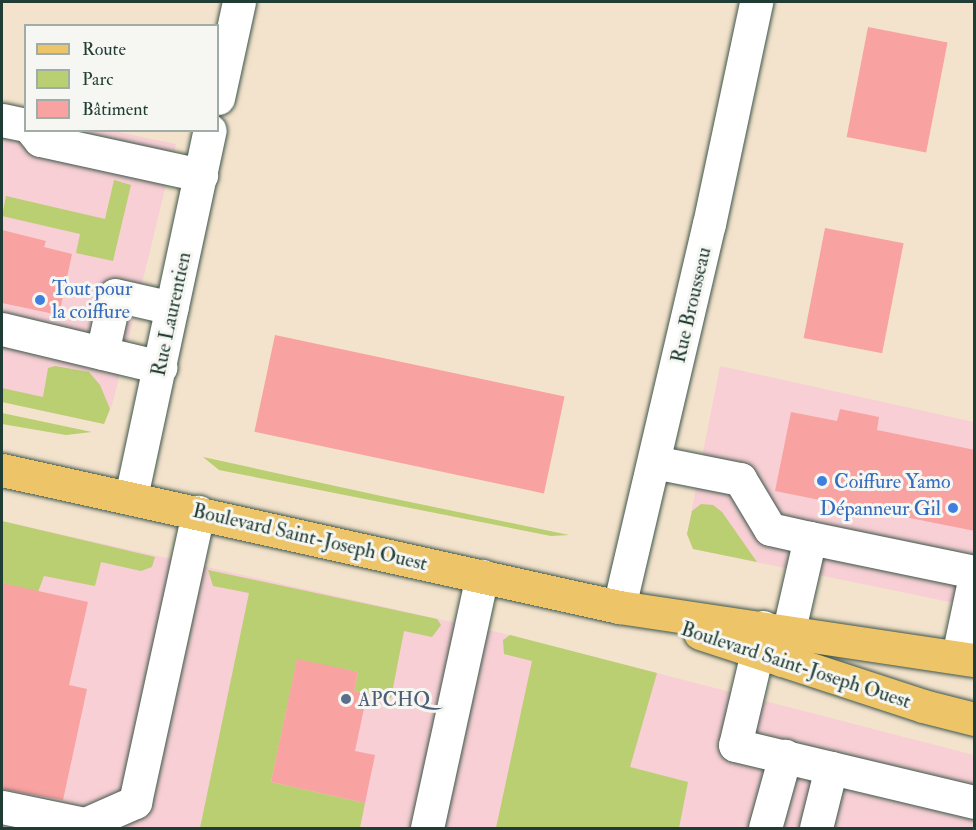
<!DOCTYPE html>
<html>
<head>
<meta charset="utf-8">
<style>
	body { margin:0 }
	#map { position:relative; width:976px; height:830px; overflow:hidden; background:#f4e3cc; font-family:"IM FELL Double Pica",serif }
	div>[style] { position:absolute }
	[style*='--x'] { left:calc(var(--x)*1px); top:calc(var(--y)*1px); width:calc(var(--w)*1px); rotate:calc(var(--a)*1deg) }
	.built>* { inset:0; background:#f7cfd4 }
	.green>* { inset:0; background:#bace72 }
	.building>* { inset:0; background:#f8a2a1; transform-origin:0 0 }
	.roads { filter:drop-shadow(0 0 2px #3f564b) drop-shadow(0 0 2px #3f564b) }
	.minor>* { height:33px; margin:-16.5px; padding:0 16.5px; transform-origin:16.5px; border-radius:16.5px; background:#fff }
	.major>* { height:33px; margin:-16.5px; padding:0 16.5px; transform-origin:16.5px; border-radius:16.5px; background:#eec469 }
	.dots>* { width:16px; height:16px; translate:-50% -50%; box-sizing:border-box; border:3px solid #f6f6f2; border-radius:50% }
	span { translate:-50% -50%; white-space:nowrap; text-align:center; line-height:1.15; -webkit-text-stroke:6px #f6f6f2; paint-order:stroke }
	.shop-label { font-size:20px; color:#366cbe }
	.left { translate:0 -50%; text-align:left }
	.right { translate:-100% -50%; text-align:right }
	.street-label { font-size:20px; color:#1f3d34 }
	.service-label { font-size:20px; color:#4e5e75 }
	.frame { position:absolute; inset:0; border:3px solid #1f3d34; pointer-events:none }
	.legend { position:absolute; left:24px; top:24px; width:195px; height:108px; box-sizing:border-box; background:#f6f6f2; border:2px solid #a0aca6; margin:0; padding:8px 10px; list-style:none; font-size:18px; color:#1f3d34 }
	.legend li { display:flex; align-items:center; gap:12px; height:30px }
	.legend b { width:30px; border:2px solid #a0aca6 }
</style>
</head>
<body>
<div id="map">
	<div class="built">
		<i style="clip-path:polygon(2px 106px,26px 130px,113px 131px,176px 144px,113px 402px,104px 424px,2px 402px)"></i>
		<i style="clip-path:polygon(720px 366px,974px 422px,974px 607px,693px 549px,687px 534px)"></i>
		<i style="clip-path:polygon(2px 521px,510px 635px,974px 755px,974px 828px,2px 828px)"></i>
	</div>
	<div class="green">
		<i style="clip-path:polygon(114px 180px,131px 185px,113px 261px,76px 253px,80px 234px,2px 216px,6px 196px,105px 219px)"></i>
		<i style="clip-path:polygon(55px 366px,89px 372px,100px 385px,110px 409px,104px 424px,2px 402px,2px 388px,43px 397px,48px 368px)"></i>
		<i style="clip-path:polygon(2px 413px,92px 432px,66px 435px,2px 424px)"></i>
		<i style="clip-path:polygon(203px 457px,386px 497px,569px 535px,551px 536px,219px 470px)"></i>
		<i style="clip-path:polygon(701px 504px,713px 505px,722px 512px,757px 562px,693px 549px,687px 534px,692px 511px)"></i>
		<i style="clip-path:polygon(2px 521px,155px 557px,152px 567px,141px 571px,101px 562px,95px 586px,44px 576px,38px 592px,2px 583px)"></i>
		<i style="clip-path:polygon(208px 570px,437px 619px,441px 625px,432px 637px,404px 631px,391px 698px,354px 691px,358px 672px,297px 660px,271px 782px,365px 803px,360px 828px,200px 828px,249px 593px,213px 586px)"></i>
		<i style="clip-path:polygon(510px 635px,657px 673px,630px 767px,688px 782px,679px 828px,496px 828px,532px 661px,504px 654px,503px 640px)"></i>
	</div>
	<div class="building">
		<i style="left:868px;top:27px;width:81px;height:112px;rotate:11deg"></i>
		<i style="left:825px;top:228px;width:80px;height:112px;rotate:11deg"></i>
		<i style="clip-path:polygon(2px 230px,46px 241px,44px 247px,72px 254px,59px 315px,2px 303px)"></i>
		<i style="left:275px;top:335px;width:296px;height:99px;rotate:12deg"></i>
		<i style="clip-path:polygon(840px 409px,879px 417px,877px 430px,975px 450px,975px 531px,775px 491px,791px 412px,837px 421px)"></i>
		<i style="clip-path:polygon(2px 583px,88px 602px,69px 685px,87px 689px,63px 800px,2px 789px)"></i>
		<i style="clip-path:polygon(297px 659px,358px 672px,354px 691px,367px 694px,355px 751px,375px 755px,365px 803px,271px 782px)"></i>
	</div>
	<div class="roads">
		<div class="minor">
			<i style="--x:218;--y:98;--w:98;--a:-77.7"></i>
			<i style="--x:2;--y:120;--w:25;--a:12"></i>
			<i style="--x:32;--y:130;--w:13;--a:51"></i>
			<i style="--x:40;--y:140;--w:165;--a:12.3"></i>
			<i style="--x:2;--y:329;--w:163;--a:13.5"></i>
			<i style="--x:102;--y:353;--w:59;--a:-77.4"></i>
			<i style="--x:115;--y:295;--w:58;--a:12.8"></i>
			<i style="--x:654;--y:462;--w:88;--a:11.2"></i>
			<i style="--x:740;--y:479;--w:58;--a:59"></i>
			<i style="--x:770;--y:529;--w:41;--a:12.7"></i>
			<i style="--x:131;--y:497;--w:375;--a:-77.9"></i>
			<i style="--x:619;--y:607;--w:393;--a:-76.8"></i>
			<i style="--x:709;--y:224;--w:227;--a:-78"></i>
			<i style="--x:763;--y:627;--w:121;--a:103.3"></i>
			<i style="--x:735;--y:745;--w:246;--a:13.4"></i>
			<i style="--x:958;--y:656;--w:77;--a:-78"></i>
			<i style="--x:782;--y:660;--w:125;--a:-77.1"></i>
			<i style="--x:810;--y:538;--w:167;--a:11.7"></i>
			<i style="--x:2;--y:807;--w:85;--a:11.6"></i>
			<i style="--x:85;--y:824;--w:55;--a:-23.7"></i>
			<i style="--x:135;--y:802;--w:297;--a:-77.7"></i>
			<i style="--x:427;--y:828;--w:258;--a:-77.7"></i>
			<i style="--x:765;--y:828;--w:75;--a:-74.5"></i>
			<i style="--x:816;--y:828;--w:62;--a:-76"></i>
		</div>
		<div class="major">
			<i style="--x:2;--y:470;--w:632;--a:12.52"></i>
			<i style="--x:619;--y:607;--w:359;--a:8.5"></i>
			<i style="--x:700;--y:633;--w:235;--a:18.1"></i>
			<i style="--x:923;--y:706;--w:53;--a:14.3"></i>
		</div>
	</div>
	<div class="dots">
		<i style="left:40px;top:300px;background:#3f7fe0"></i>
		<i style="left:822px;top:481px;background:#3f7fe0"></i>
		<i style="left:953px;top:508px;background:#3f7fe0"></i>
		<i style="left:346px;top:699px;background:#5c6f8a"></i>
	</div>
	<div class="shop-label">
		<span class="left" style="left:52px;top:300px">Tout pour<br>la coiffure</span>
		<span class="left" style="left:834px;top:481px">Coiffure Yamo</span>
		<span class="right" style="left:941px;top:508px">Dépanneur Gil</span>
	</div>
	<div class="street-label">
		<span style="left:691px;top:305px;rotate:-77deg">Rue Brousseau</span>
		<span style="left:171px;top:314px;rotate:-78deg">Rue Laurentien</span>
		<span style="left:310px;top:537px;rotate:13deg">Boulevard Saint-Joseph Ouest</span>
		<span style="left:796px;top:665px;rotate:18deg">Boulevard Saint-Joseph Ouest</span>
	</div>
	<div class="service-label">
		<span class="left" style="left:358px;top:699px">APCHQ</span>
	</div>
	<div class="frame"></div>
	<ul class="legend">
	<li><b style="height:8px;background:#eec469"></b>Route</li>
	<li><b style="height:16px;background:#bace72"></b>Parc</li>
	<li><b style="height:16px;background:#f8a2a1"></b>Bâtiment</li>
	</ul>
</div>
</body>
</html>
